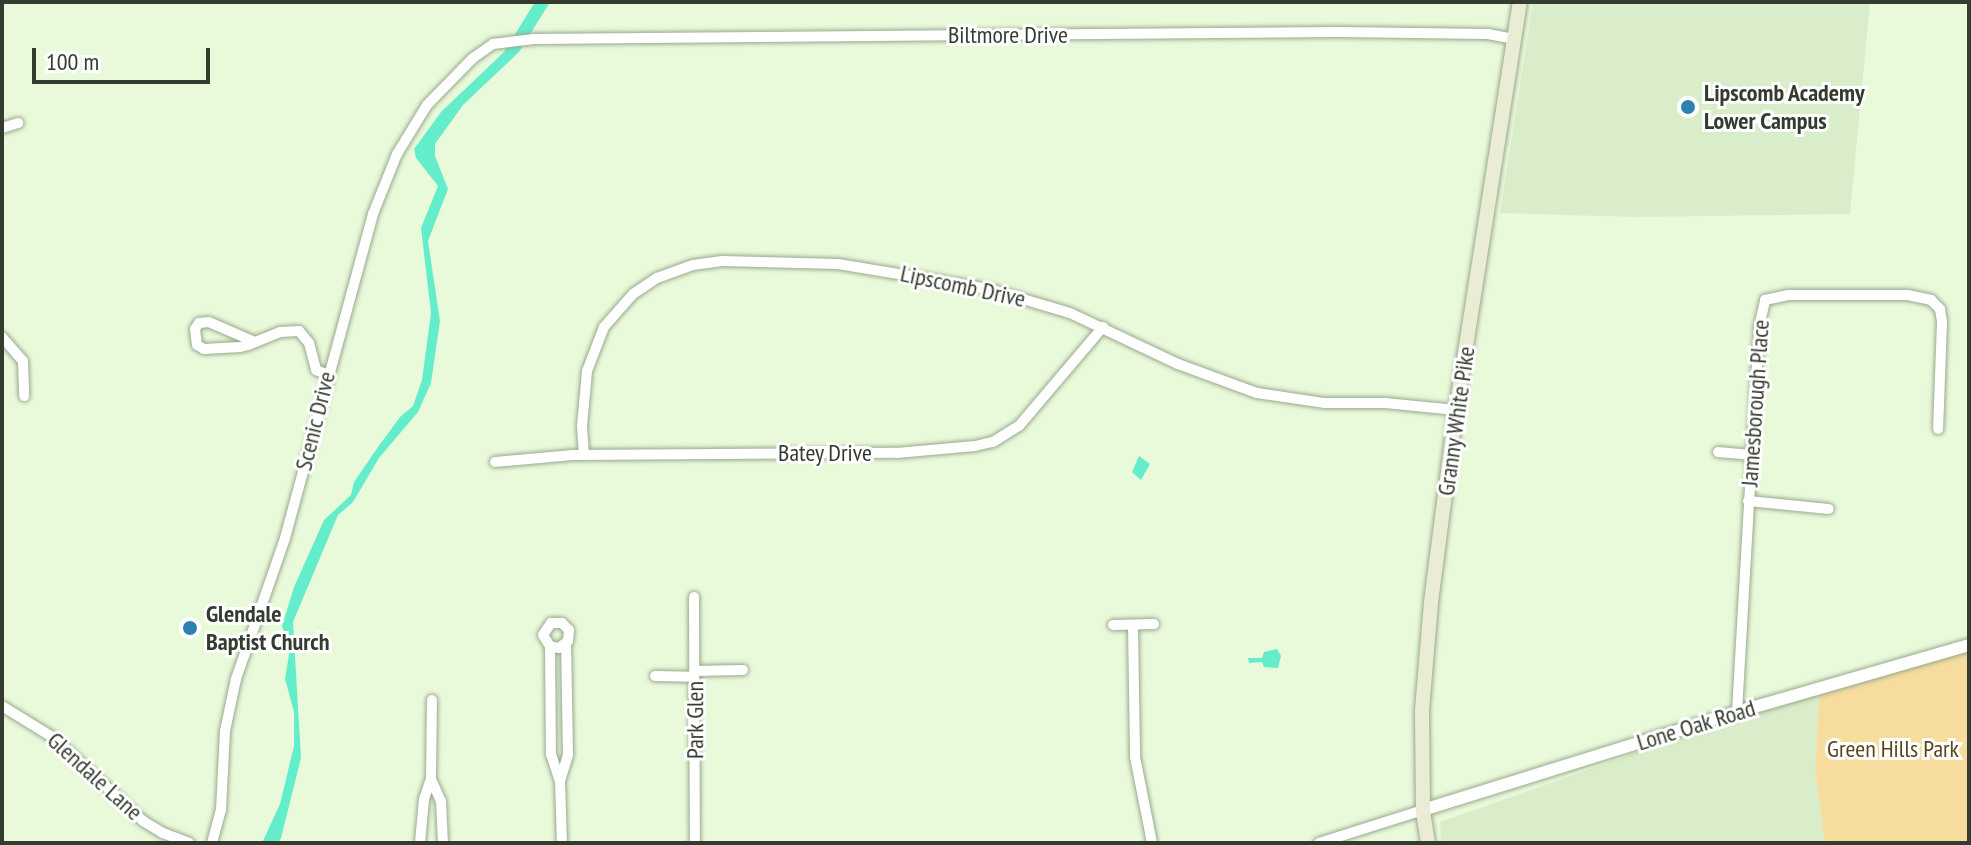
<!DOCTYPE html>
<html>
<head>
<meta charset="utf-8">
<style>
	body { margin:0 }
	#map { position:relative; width:1971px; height:845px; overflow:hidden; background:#e9fadb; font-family:"PT Sans Narrow",sans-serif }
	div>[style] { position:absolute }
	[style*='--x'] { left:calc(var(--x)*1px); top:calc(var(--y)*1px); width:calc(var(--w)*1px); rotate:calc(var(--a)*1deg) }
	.built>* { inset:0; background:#daedca }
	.green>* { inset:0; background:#f6dc9d }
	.water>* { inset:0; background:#64edcb }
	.roads { filter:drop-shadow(0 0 2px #99a98d) drop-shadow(0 0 2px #99a98d) }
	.minor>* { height:10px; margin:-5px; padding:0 5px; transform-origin:5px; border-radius:5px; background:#fff }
	.tertiary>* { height:12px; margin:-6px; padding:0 6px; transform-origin:6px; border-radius:6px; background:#fff }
	.secondary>* { height:14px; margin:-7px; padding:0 7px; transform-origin:7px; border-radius:7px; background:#ebecd6 }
	.dots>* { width:22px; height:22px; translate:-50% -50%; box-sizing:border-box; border:4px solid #fff; border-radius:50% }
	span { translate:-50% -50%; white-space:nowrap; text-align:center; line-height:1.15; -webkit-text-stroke:6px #fff; paint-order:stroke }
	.street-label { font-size:24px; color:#343b2f }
	.poi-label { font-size:24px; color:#343b2f; font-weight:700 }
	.left { translate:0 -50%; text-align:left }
	.park-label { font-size:24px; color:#57461b }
	.frame { position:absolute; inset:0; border:4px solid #343b2f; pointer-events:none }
	.scale { position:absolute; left:32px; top:48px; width:178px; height:36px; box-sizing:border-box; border:4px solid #343b2f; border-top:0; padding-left:10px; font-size:24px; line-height:28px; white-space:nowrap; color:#343b2f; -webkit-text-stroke:6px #fff; paint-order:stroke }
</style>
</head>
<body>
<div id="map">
	<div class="built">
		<i style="clip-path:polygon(1533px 2px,1870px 2px,1850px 214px,1636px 217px,1500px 213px)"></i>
		<i style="clip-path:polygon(1820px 688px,1815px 769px,1825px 843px,1441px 843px,1440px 822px)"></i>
	</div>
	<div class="green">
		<i style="clip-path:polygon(1969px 645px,1969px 843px,1825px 843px,1815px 769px,1820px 688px)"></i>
	</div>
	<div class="water">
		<i style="clip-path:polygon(535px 2px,550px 2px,519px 52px,463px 105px,435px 144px,435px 156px,448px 189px,428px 241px,440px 321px,431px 383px,418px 412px,379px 458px,353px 502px,338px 515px,293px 622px,301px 758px,281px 838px,278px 843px,262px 843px,280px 804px,294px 746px,294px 712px,285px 679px,290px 648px,282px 626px,294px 587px,324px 520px,351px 495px,354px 482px,378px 447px,400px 417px,413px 406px,422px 380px,431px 313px,421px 228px,438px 186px,416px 158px,414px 149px,441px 112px,504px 52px)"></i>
		<i style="clip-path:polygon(1139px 456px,1150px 464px,1141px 480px,1132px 472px)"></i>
		<i style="clip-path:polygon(1277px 649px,1281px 656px,1278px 668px,1264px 667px,1262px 662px,1249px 663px,1248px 658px,1262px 658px,1264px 652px)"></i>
	</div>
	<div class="roads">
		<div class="minor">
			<i style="--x:2;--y:128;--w:17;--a:-17"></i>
			<i style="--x:2;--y:337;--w:32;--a:49"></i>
			<i style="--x:23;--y:361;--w:35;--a:88"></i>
			<i style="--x:255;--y:342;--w:50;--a:-156.5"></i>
			<i style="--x:209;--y:322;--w:10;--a:174"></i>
			<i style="--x:199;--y:323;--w:7;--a:124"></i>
			<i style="--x:195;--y:329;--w:16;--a:83"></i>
			<i style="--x:197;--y:345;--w:8;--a:30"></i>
			<i style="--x:204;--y:349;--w:36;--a:-3"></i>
			<i style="--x:240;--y:347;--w:8;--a:-14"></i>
			<i style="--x:248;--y:345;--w:35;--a:-22"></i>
			<i style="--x:280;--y:332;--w:19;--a:-3"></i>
			<i style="--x:299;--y:331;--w:16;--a:50"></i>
			<i style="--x:309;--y:343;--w:28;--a:75"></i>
			<i style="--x:316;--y:370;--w:11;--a:22"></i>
			<i style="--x:1718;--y:452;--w:33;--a:5"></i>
			<i style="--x:584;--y:455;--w:29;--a:-94"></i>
			<i style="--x:582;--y:426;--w:55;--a:-84.8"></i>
			<i style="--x:587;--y:371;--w:47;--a:-68.9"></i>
			<i style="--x:604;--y:327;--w:44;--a:-48.7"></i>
			<i style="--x:633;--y:294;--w:29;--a:-34"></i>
			<i style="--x:657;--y:278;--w:38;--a:-20"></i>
			<i style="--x:693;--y:265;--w:29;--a:-8"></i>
			<i style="--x:722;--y:261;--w:116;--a:1.5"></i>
			<i style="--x:838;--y:264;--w:153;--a:9.4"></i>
			<i style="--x:989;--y:289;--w:84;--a:16.5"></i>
			<i style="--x:1070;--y:313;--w:119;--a:25.3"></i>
			<i style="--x:1178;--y:364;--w:84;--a:20.2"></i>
			<i style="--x:1257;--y:393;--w:69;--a:8.4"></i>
			<i style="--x:1325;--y:403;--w:60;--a:0"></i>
			<i style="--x:1385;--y:403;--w:71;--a:5.6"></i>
			<i style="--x:495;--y:462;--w:78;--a:-5.1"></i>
			<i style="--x:573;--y:455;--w:324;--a:-0.4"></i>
			<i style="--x:897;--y:453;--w:78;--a:-5.1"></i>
			<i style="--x:975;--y:446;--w:18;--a:-13"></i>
			<i style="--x:993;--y:442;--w:31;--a:-32"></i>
			<i style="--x:1019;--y:426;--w:130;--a:-49.7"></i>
			<i style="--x:1748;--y:501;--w:81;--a:5.6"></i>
			<i style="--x:694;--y:597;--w:246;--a:89.8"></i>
			<i style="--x:1113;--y:625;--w:41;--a:-1.4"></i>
			<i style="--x:1133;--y:625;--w:132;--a:89.1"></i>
			<i style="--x:1135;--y:757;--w:88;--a:78.8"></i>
			<i style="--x:550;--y:646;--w:9;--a:13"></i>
			<i style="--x:559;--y:648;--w:11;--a:-38"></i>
			<i style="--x:568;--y:641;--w:11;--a:-85"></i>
			<i style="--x:569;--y:630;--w:10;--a:-135"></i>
			<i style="--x:562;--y:623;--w:11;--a:180"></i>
			<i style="--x:551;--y:623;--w:14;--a:124"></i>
			<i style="--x:543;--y:635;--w:13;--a:58"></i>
			<i style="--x:550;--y:646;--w:108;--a:89.5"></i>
			<i style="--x:551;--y:754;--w:28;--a:72"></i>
			<i style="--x:560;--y:781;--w:27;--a:-73"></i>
			<i style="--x:568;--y:755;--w:112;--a:-91"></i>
			<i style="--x:694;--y:671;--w:49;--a:-1.2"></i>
			<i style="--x:655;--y:676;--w:39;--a:1"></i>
			<i style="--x:2;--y:706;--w:61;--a:31.6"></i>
			<i style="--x:54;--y:738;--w:122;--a:43"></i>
			<i style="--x:143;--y:821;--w:23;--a:31"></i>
			<i style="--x:163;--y:833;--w:28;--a:21"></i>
			<i style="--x:1737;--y:712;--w:386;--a:-86.7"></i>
			<i style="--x:1759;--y:327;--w:28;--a:-77"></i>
			<i style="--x:1765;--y:300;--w:24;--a:-12"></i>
			<i style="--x:1788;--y:295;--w:120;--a:0"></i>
			<i style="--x:1908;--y:295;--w:24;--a:12"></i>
			<i style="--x:1931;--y:300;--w:13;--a:45"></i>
			<i style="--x:1940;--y:309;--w:13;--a:81"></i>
			<i style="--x:1942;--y:322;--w:107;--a:92.1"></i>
			<i style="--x:431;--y:779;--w:79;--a:-89.3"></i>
			<i style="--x:560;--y:781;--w:62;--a:88.2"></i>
			<i style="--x:212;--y:843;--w:34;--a:-75"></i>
			<i style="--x:221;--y:810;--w:79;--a:-87.1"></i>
			<i style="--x:225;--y:731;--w:53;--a:-78.1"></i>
			<i style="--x:236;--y:679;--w:149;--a:-70.8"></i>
			<i style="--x:285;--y:538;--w:336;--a:-74.8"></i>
			<i style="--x:373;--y:214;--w:65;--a:-68.2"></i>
			<i style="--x:397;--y:154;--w:57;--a:-58.5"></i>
			<i style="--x:427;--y:105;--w:66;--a:-45.6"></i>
			<i style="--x:473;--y:58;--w:24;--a:-35"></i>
			<i style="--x:493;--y:44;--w:41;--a:-7"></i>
			<i style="--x:534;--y:39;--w:805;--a:-0.5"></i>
			<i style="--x:1339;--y:32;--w:149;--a:0.8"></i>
			<i style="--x:1488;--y:34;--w:26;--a:11"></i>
			<i style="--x:420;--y:843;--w:44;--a:-84.8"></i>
			<i style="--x:424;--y:799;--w:21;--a:-71"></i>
			<i style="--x:431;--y:779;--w:24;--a:66"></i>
			<i style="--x:441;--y:801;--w:42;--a:87.3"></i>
			<i style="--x:1319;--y:843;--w:109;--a:-17.6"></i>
		</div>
		<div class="tertiary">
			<i style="--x:1423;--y:810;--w:329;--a:-17.3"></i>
			<i style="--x:1737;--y:712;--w:241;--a:-16.1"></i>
		</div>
		<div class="secondary">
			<i style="--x:1428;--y:843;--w:33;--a:-99"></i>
			<i style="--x:1423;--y:810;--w:100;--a:-90.6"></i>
			<i style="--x:1422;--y:710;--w:108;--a:-85.2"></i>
			<i style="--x:1431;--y:602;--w:194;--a:-82.6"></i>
			<i style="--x:1456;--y:410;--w:413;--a:-81.1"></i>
		</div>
	</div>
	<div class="dots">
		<i style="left:1688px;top:107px;background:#2d81b1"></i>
		<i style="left:190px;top:628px;background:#2d81b1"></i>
	</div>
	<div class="street-label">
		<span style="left:1008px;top:35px">Biltmore Drive</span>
		<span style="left:963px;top:286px;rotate:12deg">Lipscomb Drive</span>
		<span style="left:1755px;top:403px;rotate:-86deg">Jamesborough Place</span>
		<span style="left:315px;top:421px;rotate:-76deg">Scenic Drive</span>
		<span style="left:1456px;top:421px;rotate:-82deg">Granny White Pike</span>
		<span style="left:825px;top:453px">Batey Drive</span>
		<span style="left:695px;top:720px;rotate:-90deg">Park Glen</span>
		<span style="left:1696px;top:725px;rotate:-17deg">Lone Oak Road</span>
		<span style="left:95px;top:776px;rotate:42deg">Glendale Lane</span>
	</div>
	<div class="poi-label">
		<span class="left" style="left:1704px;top:107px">Lipscomb Academy<br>Lower Campus</span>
		<span class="left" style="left:206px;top:628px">Glendale<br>Baptist Church</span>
	</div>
	<div class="park-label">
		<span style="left:1893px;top:749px">Green Hills Park</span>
	</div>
	<div class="frame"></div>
	<div class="scale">100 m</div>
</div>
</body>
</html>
